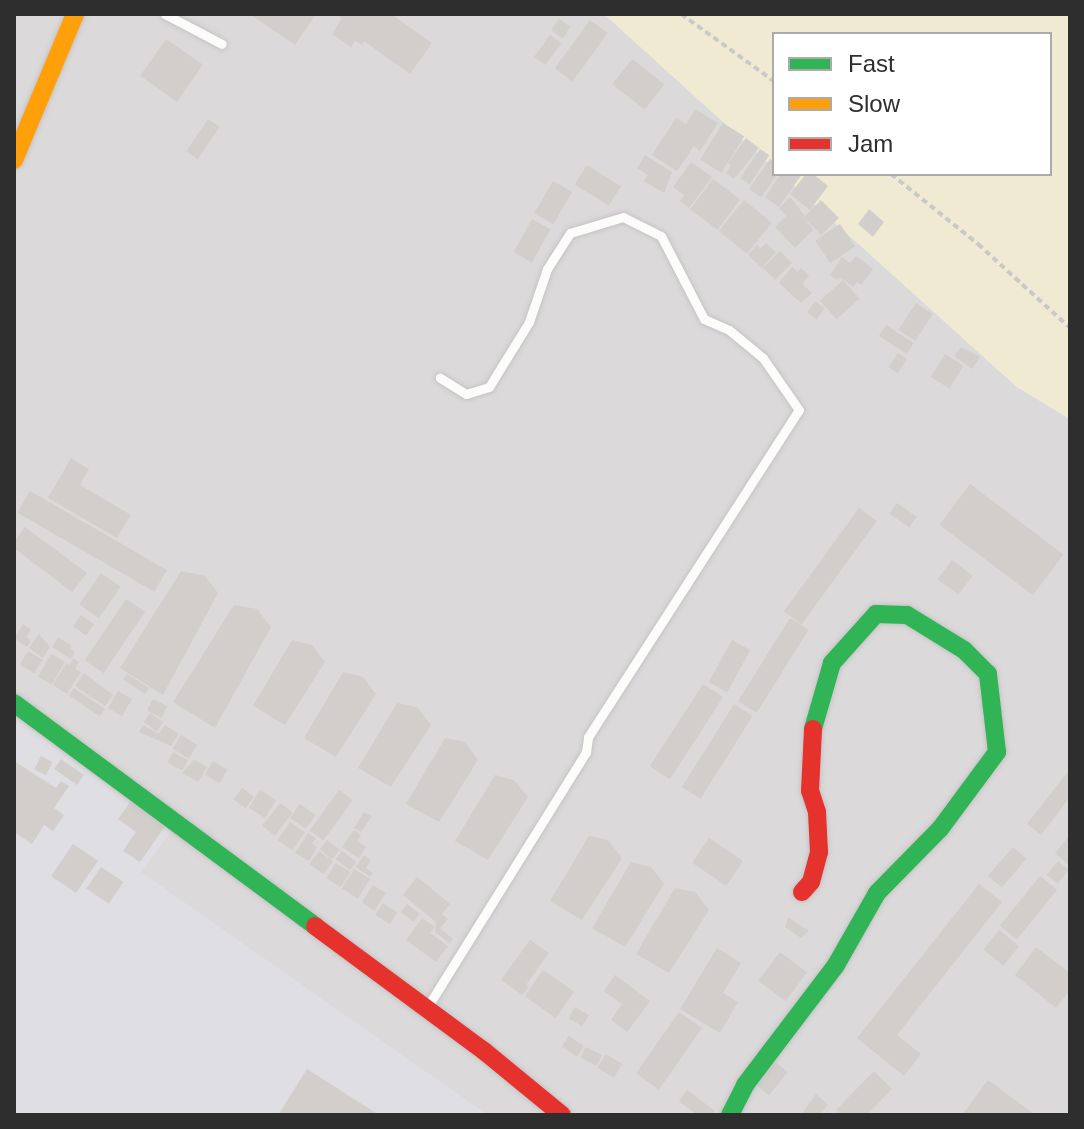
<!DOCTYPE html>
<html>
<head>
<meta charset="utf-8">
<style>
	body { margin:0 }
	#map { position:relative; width:1084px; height:1129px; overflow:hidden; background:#ece8e4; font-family:Arial,sans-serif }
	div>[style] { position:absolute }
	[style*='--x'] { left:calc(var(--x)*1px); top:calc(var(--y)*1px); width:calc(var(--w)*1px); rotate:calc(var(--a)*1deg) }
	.industrial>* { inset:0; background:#dcd9db }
	.airport>* { inset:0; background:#dfdee2 }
	.sand>* { inset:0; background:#f0ead3 }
	.building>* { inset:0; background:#d1cecb; transform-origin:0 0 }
	.path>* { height:4px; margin-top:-2px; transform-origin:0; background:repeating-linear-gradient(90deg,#c9c9c8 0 6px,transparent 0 10px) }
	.roads { filter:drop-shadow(0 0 2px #c5c4c5) drop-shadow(0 0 2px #c5c4c5) }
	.lane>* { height:9px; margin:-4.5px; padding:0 4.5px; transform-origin:4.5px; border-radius:4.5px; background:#fcfcfb }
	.fast>* { height:18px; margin:-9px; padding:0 9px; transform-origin:9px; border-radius:9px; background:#30b455 }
	.slow>* { height:18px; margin:-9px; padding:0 9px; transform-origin:9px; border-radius:9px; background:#ff9f0a }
	.jam>* { height:18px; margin:-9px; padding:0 9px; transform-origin:9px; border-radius:9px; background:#e5322d }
	span { translate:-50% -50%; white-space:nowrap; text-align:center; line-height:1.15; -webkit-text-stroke:6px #fff; paint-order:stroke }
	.frame { position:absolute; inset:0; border:16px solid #2e2e2e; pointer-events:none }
	.legend { position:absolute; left:772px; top:32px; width:280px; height:144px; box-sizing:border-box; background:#fff; border:2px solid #ababab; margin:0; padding:10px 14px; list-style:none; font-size:24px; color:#2e2e2e }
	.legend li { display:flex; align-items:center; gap:16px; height:40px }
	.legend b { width:40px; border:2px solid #ababab }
</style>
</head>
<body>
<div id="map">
	<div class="industrial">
		<i style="clip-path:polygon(14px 14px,604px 14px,774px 168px,774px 174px,781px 174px,1017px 387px,1070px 419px,1070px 1115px,487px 1115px,140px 872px,173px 828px,14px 709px)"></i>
	</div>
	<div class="airport">
		<i style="clip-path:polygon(14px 709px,174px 827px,141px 872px,487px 1115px,14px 1115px)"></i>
	</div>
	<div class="sand">
		<i style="clip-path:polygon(604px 14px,1070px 14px,1070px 419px,1017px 387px,781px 174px,1050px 174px,1050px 34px,774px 34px,774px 168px)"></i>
	</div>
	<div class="building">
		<i style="clip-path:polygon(250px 14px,316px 14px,295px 45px)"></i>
		<i style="clip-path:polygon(336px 14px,391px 14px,432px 43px,410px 74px,364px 41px,362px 45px,355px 41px,351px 47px,332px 34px,342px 18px)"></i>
		<i style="left:559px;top:19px;width:14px;height:14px;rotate:34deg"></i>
		<i style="left:590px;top:20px;width:22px;height:60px;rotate:36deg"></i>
		<i style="left:550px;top:35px;width:14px;height:27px;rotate:36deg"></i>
		<i style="left:166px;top:39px;width:45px;height:45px;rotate:35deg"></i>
		<i style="left:632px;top:59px;width:41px;height:32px;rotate:38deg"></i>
		<i style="clip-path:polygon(695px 109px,718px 123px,700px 151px,694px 146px,677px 171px,652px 155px,676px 118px,686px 124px)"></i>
		<i style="left:208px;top:119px;width:14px;height:39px;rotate:34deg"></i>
		<i style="left:723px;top:123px;width:25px;height:43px;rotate:32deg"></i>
		<i style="clip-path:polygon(746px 138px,759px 148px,734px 179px,726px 173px,731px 166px,728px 163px)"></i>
		<i style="left:760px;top:149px;width:11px;height:35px;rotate:34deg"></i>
		<i style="clip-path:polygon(645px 155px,672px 172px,664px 193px,644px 181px,648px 175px,637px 168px)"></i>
		<i style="clip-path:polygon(770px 159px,774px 162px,774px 174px,778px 174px,761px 197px,749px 189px)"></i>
		<i style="clip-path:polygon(691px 162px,712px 177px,689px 208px,680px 201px,684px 195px,673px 187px)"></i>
		<i style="left:587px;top:165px;width:40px;height:23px;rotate:32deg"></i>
		<i style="clip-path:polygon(781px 174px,802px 174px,779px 207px,765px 197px)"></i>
		<i style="clip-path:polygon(806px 174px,813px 174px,828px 186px,810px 210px,790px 194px)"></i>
		<i style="left:713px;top:179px;width:34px;height:38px;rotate:37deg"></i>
		<i style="left:553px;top:181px;width:22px;height:37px;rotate:30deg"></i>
		<i style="clip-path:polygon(790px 197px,805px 216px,821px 200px,839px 218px,821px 235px,803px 217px,813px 230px,795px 248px,775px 227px,786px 216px,779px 208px)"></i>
		<i style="left:744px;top:200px;width:36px;height:40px;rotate:39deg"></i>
		<i style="clip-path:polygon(869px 209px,884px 222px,873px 237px,858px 224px)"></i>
		<i style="left:532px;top:219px;width:21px;height:38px;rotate:29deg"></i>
		<i style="left:840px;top:224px;width:27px;height:30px;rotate:56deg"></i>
		<i style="clip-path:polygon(766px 243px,776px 252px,762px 268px,748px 255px,757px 245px,760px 249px)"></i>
		<i style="left:780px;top:251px;width:17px;height:24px;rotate:45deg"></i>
		<i style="clip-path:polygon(856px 256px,873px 269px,861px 285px,857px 282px,853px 287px,840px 277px,837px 280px,830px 275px,842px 257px,850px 263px)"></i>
		<i style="clip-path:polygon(792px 267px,798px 272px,801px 268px,809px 276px,802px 284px,812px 293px,801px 303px,779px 283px)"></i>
		<i style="left:843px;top:280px;width:25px;height:31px;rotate:48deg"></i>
		<i style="left:815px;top:301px;width:12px;height:14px;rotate:35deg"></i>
		<i style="left:916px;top:303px;width:20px;height:32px;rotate:33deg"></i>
		<i style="left:886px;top:325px;width:33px;height:13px;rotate:33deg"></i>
		<i style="clip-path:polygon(961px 347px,980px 357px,972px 369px,954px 356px)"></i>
		<i style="left:898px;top:353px;width:11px;height:17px;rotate:34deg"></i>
		<i style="left:945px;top:354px;width:22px;height:27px;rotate:32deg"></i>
		<i style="clip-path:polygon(71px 458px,89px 469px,80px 485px,131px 515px,117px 538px,48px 498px)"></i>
		<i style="left:970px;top:484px;width:117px;height:51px;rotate:37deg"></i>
		<i style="left:30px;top:491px;width:158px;height:25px;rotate:30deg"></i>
		<i style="left:897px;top:503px;width:24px;height:13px;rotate:35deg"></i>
		<i style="left:859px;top:508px;width:22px;height:128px;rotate:36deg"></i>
		<i style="clip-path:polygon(25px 527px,87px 573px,72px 592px,14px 548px,14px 542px)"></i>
		<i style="left:952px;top:560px;width:26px;height:24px;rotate:37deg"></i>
		<i style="clip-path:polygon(181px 571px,205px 576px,218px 593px,163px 695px,120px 668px)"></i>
		<i style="left:101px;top:573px;width:24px;height:38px;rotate:35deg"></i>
		<i style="left:126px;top:599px;width:23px;height:74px;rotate:34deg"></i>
		<i style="clip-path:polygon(234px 605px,257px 609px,271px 627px,215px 728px,173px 702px)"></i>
		<i style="left:81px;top:615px;width:16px;height:14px;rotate:35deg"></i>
		<i style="left:790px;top:618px;width:22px;height:98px;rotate:32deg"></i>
		<i style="clip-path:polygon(23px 624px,31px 630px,26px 637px,31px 641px,27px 647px,14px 638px)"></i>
		<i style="clip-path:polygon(39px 634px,50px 647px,43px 658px,29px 648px)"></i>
		<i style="clip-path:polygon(58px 637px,72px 646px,70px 649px,75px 652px,71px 659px,52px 647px)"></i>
		<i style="clip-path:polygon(292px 640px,312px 645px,325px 662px,285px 725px,253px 706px)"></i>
		<i style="left:732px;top:640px;width:21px;height:48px;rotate:29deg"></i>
		<i style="left:28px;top:651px;width:17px;height:16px;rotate:31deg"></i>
		<i style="left:51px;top:654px;width:16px;height:26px;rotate:30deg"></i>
		<i style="clip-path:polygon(73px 658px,79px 662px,75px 669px,81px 672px,67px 694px,53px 685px,66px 663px,70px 665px)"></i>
		<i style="clip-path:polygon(343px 672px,363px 677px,376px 694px,336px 757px,304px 738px)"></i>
		<i style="clip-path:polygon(84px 673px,113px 695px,105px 706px,75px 686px)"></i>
		<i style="left:127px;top:674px;width:26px;height:7px;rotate:32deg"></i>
		<i style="left:703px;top:684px;width:24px;height:98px;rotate:33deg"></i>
		<i style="left:74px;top:688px;width:37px;height:9px;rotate:34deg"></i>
		<i style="left:118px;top:691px;width:16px;height:20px;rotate:30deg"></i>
		<i style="left:153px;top:699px;width:16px;height:13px;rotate:27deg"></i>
		<i style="clip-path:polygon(397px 703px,417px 707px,431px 725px,391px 787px,358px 768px)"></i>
		<i style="left:734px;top:704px;width:22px;height:98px;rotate:32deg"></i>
		<i style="left:150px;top:713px;width:16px;height:11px;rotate:35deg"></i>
		<i style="clip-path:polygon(143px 725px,159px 734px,165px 725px,179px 734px,171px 746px,139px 732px)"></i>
		<i style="left:181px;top:735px;width:19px;height:16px;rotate:32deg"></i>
		<i style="clip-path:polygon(445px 738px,465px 742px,478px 760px,439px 822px,406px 804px)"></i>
		<i style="left:173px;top:752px;width:17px;height:12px;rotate:28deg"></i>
		<i style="left:41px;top:756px;width:13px;height:15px;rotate:27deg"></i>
		<i style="left:61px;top:759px;width:28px;height:12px;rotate:35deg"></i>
		<i style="clip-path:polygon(194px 760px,207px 767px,198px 782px,182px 773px)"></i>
		<i style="clip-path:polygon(14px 761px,56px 788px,61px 781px,69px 786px,54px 808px,64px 815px,53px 831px,44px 825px,32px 844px,14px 832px)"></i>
		<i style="left:213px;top:761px;width:17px;height:16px;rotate:31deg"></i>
		<i style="clip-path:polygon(1070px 769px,1070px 797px,1041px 835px,1027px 824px)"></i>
		<i style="clip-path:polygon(495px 775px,514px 780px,528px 797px,488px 860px,455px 841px)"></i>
		<i style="left:242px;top:788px;width:15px;height:14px;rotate:37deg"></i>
		<i style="left:260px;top:790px;width:19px;height:21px;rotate:32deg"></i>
		<i style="left:339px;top:790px;width:17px;height:50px;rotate:36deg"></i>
		<i style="clip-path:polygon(131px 801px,166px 825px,140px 862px,123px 851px,136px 832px,118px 819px)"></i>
		<i style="left:280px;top:803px;width:16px;height:29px;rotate:38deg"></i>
		<i style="left:300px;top:804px;width:19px;height:17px;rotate:35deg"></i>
		<i style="clip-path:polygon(364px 812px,372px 816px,361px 832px,354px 828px)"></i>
		<i style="left:290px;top:822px;width:18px;height:22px;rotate:34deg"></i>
		<i style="clip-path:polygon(354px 830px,361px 835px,357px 841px,366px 847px,359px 858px,342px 847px)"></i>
		<i style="clip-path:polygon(308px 833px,316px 838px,312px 844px,317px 847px,309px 861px,295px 853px)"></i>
		<i style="clip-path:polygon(1070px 835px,1070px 866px,1055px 853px)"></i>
		<i style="clip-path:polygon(589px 836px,608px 840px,622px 858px,582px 920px,550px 901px)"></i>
		<i style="left:709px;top:838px;width:41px;height:30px;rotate:34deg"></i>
		<i style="left:327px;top:840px;width:16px;height:12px;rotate:38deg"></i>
		<i style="left:73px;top:844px;width:30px;height:39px;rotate:34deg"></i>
		<i style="left:1013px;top:847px;width:18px;height:38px;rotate:41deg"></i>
		<i style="left:319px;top:851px;width:17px;height:16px;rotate:36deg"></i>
		<i style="left:342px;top:851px;width:18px;height:10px;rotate:38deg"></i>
		<i style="clip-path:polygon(364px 855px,371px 860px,366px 868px,373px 873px,370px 877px,356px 867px)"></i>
		<i style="left:1058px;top:861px;width:14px;height:18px;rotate:39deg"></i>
		<i style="clip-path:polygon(631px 862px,651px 867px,664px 884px,625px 947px,592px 928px)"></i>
		<i style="left:336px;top:863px;width:17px;height:18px;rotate:33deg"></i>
		<i style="left:101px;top:867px;width:27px;height:26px;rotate:34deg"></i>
		<i style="left:354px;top:869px;width:19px;height:23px;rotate:32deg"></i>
		<i style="left:1040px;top:876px;width:22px;height:64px;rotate:39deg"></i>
		<i style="clip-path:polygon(417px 877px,450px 904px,442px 914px,448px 919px,440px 928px,453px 939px,449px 943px,435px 932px,436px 922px,403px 895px)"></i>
		<i style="clip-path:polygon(979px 884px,1002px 902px,897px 1035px,921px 1054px,904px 1076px,857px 1038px)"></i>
		<i style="left:373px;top:885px;width:15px;height:21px;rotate:32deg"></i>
		<i style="clip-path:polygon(675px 888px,695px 892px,709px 910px,669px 973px,636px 954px)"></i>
		<i style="left:383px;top:903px;width:17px;height:14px;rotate:33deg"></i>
		<i style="left:407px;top:904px;width:16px;height:10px;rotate:38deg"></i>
		<i style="clip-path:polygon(788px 917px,809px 931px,801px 938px,785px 927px)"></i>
		<i style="clip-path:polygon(422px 918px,435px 927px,430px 933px,448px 946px,436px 962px,406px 940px)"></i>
		<i style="left:999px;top:930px;width:26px;height:25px;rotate:39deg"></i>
		<i style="clip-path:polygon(530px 940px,549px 953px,526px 985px,529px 987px,522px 995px,501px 980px)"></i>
		<i style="clip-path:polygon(1036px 947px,1070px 973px,1070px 990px,1056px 1008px,1015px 975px)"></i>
		<i style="clip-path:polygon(717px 948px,741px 963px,723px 993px,738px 1002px,720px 1033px,680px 1009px)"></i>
		<i style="left:780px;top:952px;width:34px;height:36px;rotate:37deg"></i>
		<i style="left:543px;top:970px;width:38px;height:32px;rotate:35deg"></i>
		<i style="clip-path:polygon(615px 975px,650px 1001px,627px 1032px,611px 1020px,622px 1004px,604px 991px)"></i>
		<i style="left:575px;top:1007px;width:16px;height:13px;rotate:30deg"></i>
		<i style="left:679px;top:1012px;width:28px;height:75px;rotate:35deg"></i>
		<i style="left:569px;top:1036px;width:18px;height:13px;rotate:34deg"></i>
		<i style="left:586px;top:1047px;width:18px;height:12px;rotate:27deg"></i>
		<i style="left:606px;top:1054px;width:19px;height:16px;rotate:32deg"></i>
		<i style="left:773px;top:1060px;width:19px;height:30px;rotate:39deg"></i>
		<i style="clip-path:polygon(307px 1069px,379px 1115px,278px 1115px)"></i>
		<i style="clip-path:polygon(874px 1071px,892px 1089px,867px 1115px,842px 1115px,836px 1110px)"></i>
		<i style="clip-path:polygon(988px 1080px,1035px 1115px,962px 1115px)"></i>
		<i style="clip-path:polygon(687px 1090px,715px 1111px,711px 1115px,697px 1115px,679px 1101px)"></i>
		<i style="clip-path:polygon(816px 1094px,828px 1105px,819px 1115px,801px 1115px)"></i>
	</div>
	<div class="path">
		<i style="--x:681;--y:14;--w:115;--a:35.8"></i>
		<i style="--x:891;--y:174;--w:112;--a:38.8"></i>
		<i style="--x:978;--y:244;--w:125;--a:42.4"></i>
	</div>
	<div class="roads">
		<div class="lane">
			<i style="--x:165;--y:14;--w:64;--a:27.8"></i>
			<i style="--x:428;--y:1006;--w:299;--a:-58.1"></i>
			<i style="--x:586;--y:752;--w:15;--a:-82"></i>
			<i style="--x:588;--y:737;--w:389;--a:-57.2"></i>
			<i style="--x:799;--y:410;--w:63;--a:-124.7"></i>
			<i style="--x:763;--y:358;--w:44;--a:-140.5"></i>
			<i style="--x:729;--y:330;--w:27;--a:-156"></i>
			<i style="--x:704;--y:319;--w:93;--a:-117.4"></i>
			<i style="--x:661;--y:236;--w:42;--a:-153.4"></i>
			<i style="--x:623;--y:217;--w:55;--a:163.2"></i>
			<i style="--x:570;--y:233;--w:43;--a:122.6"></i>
			<i style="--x:547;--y:269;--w:56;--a:108.8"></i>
			<i style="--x:529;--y:322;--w:76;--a:121.6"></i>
			<i style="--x:489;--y:387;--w:24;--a:163"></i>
			<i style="--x:466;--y:394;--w:31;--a:-148"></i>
		</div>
		<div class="fast">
			<i style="--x:14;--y:703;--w:375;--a:36.5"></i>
			<i style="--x:730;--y:1115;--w:34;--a:-63"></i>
			<i style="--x:745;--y:1085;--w:151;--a:-52.8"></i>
			<i style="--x:836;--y:965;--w:83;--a:-60.3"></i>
			<i style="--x:877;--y:893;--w:90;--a:-45.5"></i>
			<i style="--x:940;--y:829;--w:96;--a:-53.5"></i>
			<i style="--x:997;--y:752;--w:79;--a:-96.6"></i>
			<i style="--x:988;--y:674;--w:34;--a:-135"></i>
			<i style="--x:964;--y:650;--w:67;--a:-148.4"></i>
			<i style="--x:907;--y:615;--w:31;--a:-178"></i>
			<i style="--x:876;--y:614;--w:66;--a:131.9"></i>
			<i style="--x:832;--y:663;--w:69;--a:106.1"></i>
		</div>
		<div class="slow">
			<i style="--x:14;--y:160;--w:158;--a:-67.3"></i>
		</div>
		<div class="jam">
			<i style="--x:802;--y:892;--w:13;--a:-48"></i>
			<i style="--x:811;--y:882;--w:31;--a:-75"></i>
			<i style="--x:819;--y:852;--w:40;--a:-92.9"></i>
			<i style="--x:817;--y:812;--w:22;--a:-108"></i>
			<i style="--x:810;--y:791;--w:62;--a:-87.2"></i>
			<i style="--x:315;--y:926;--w:210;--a:36.5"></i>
			<i style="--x:484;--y:1051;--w:101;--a:39.4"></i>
		</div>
	</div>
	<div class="frame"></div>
	<ul class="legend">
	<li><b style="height:10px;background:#30b455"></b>Fast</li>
	<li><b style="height:10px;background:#ff9f0a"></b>Slow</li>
	<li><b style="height:10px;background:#e5322d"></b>Jam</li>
	</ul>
</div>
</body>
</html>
